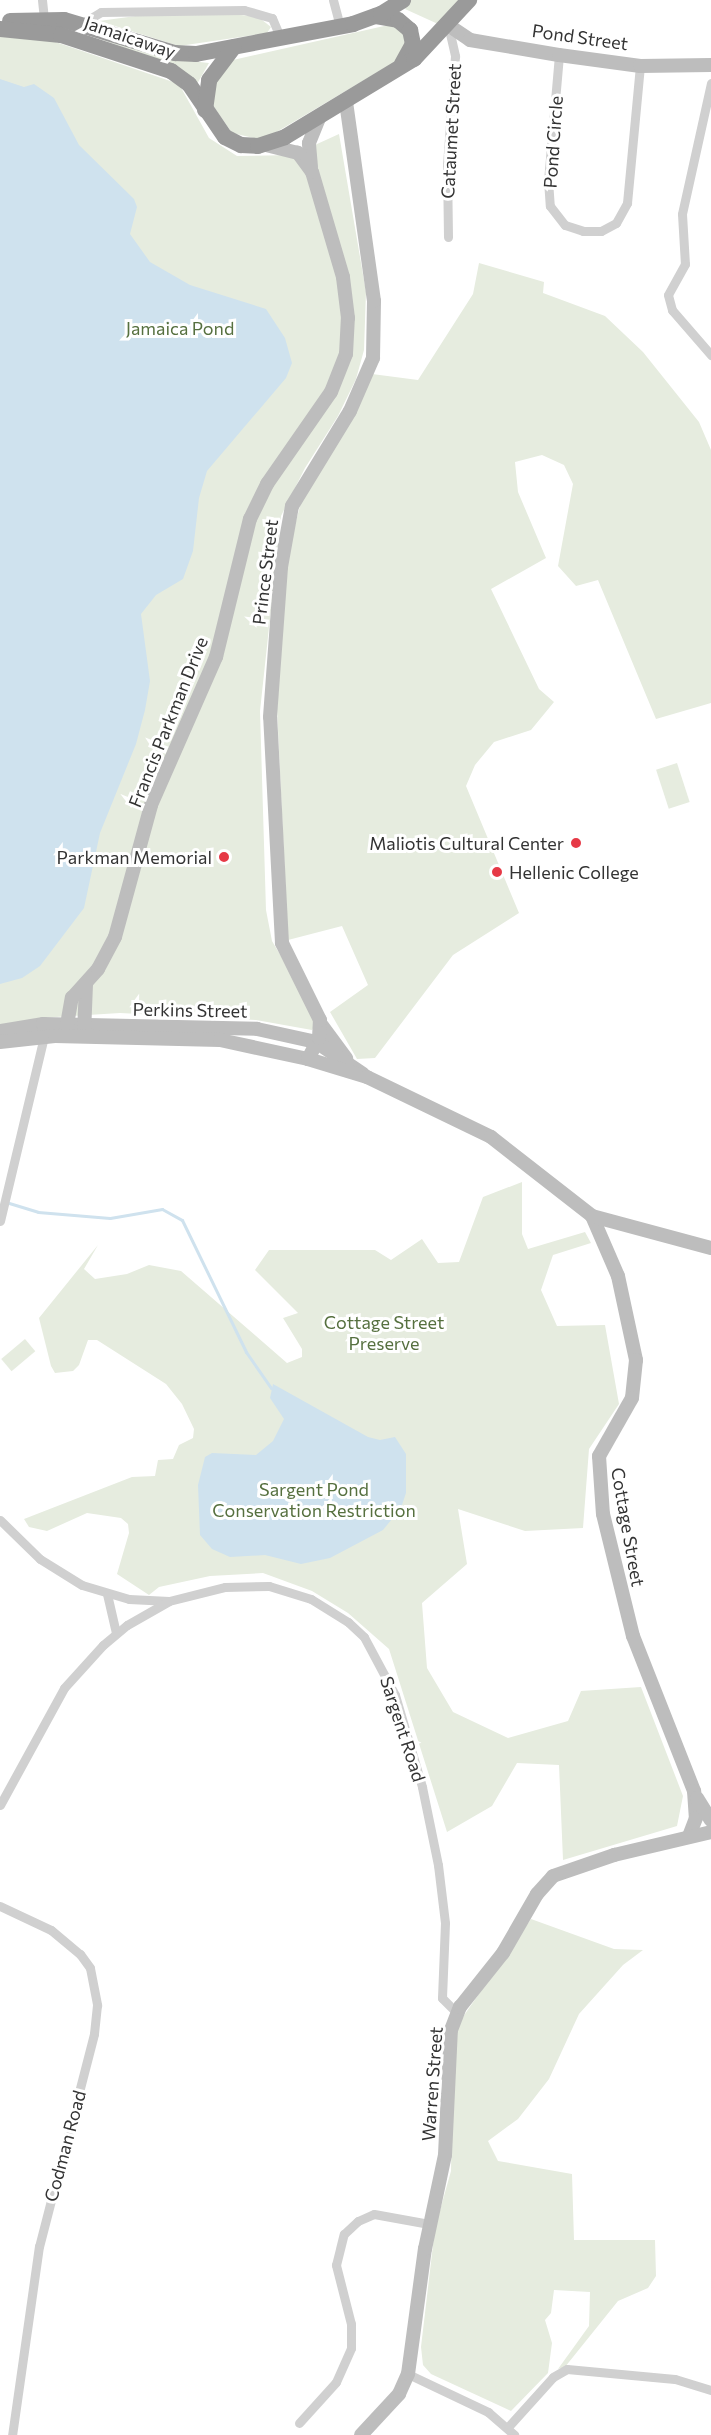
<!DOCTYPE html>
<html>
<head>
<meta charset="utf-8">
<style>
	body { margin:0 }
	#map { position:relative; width:711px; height:2435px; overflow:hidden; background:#fff; font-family:Commissioner,sans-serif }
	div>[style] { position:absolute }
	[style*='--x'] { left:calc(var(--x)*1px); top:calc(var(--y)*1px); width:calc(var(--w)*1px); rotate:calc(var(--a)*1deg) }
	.green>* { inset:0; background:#e6ecdf; transform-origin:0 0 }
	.water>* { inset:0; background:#cfe2ee }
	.stream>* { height:3px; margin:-1.5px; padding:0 1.5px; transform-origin:1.5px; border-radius:1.5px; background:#cfe2ee }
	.street>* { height:9px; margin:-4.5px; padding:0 4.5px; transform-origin:4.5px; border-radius:4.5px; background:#d0d0d0 }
	.secondary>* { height:14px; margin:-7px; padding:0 7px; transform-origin:7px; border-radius:7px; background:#bdbdbd }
	.highway>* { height:16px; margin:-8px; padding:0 8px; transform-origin:8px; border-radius:8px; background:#9a9a9a }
	.dots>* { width:16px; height:16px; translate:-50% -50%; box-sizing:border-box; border:3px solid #fff; border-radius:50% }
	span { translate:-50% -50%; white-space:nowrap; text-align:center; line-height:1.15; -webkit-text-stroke:6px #fff; paint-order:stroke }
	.street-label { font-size:18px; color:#333 }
	.park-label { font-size:18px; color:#56703f }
	.poi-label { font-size:18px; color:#333 }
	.right { translate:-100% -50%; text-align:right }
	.left { translate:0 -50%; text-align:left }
</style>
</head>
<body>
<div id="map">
	<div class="green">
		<i style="clip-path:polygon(410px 0,464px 0,438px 24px,405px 9px)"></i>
		<i style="clip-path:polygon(143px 15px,240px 15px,257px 16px,271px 27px,267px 33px,179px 46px,99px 21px)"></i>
		<i style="clip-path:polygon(393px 24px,407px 37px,403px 57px,263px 140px,232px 133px,212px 104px,215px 79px,233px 60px)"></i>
		<i style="clip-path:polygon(60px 25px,181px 60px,209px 63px,197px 84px,176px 66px)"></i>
		<i style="clip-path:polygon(0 34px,38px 36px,179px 84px,209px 138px,237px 156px,293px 155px,339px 134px,366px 292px,364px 350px,356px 379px,338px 416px,305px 468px,281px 516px,260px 711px,266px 910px,272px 941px,310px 1005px,315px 1025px,312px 1030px,256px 1020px,120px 1013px,40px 1018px,0 1025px)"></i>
		<i style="clip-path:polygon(479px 263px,544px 282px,543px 293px,605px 316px,643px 352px,699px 422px,711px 450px,711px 703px,656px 719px,598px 580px,576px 586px,558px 566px,573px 484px,564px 465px,542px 455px,515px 462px,518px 492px,546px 558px,491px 589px,539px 689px,554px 702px,531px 730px,494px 742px,475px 765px,466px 786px,519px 913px,453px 955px,375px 1058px,357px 1059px,330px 1012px,368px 985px,342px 926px,288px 940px,277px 709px,287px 556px,301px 502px,372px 374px,418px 380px,473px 294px)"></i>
		<i style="left:677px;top:763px;width:41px;height:22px;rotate:72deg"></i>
		<i style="clip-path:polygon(522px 1182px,522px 1234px,528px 1249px,585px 1232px,591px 1243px,553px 1255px,541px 1290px,557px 1326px,605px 1325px,619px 1404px,589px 1449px,583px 1528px,525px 1531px,458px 1509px,467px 1564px,422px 1603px,427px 1668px,453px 1712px,508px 1738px,568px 1721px,581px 1691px,641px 1687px,683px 1796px,677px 1826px,563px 1860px,559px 1765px,517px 1763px,492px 1806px,447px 1832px,389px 1649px,348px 1613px,312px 1591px,263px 1573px,210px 1576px,159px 1587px,149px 1595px,117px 1574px,129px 1533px,128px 1524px,121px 1518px,87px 1513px,47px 1531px,29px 1527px,24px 1519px,132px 1477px,155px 1476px,158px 1460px,173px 1459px,179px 1445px,193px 1438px,194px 1429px,182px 1404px,166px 1384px,97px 1340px,88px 1340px,79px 1365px,73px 1371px,55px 1373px,51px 1366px,39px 1318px,98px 1245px,84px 1269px,95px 1279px,127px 1274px,149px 1265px,181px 1271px,287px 1363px,302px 1357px,302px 1349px,283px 1318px,298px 1313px,255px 1270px,269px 1250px,375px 1250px,391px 1260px,422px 1239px,438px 1263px,459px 1262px,483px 1197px)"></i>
		<i style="left:25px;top:1339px;width:16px;height:31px;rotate:50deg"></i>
		<i style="clip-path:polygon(531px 1919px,614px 1949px,643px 1950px,623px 1965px,579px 2014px,549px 2079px,518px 2119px,488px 2141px,498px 2161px,572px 2174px,574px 2240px,655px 2240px,656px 2276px,648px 2288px,618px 2301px,565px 2367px,558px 2369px,589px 2326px,590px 2292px,554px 2290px,551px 2313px,545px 2320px,552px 2343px,548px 2373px,511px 2411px,431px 2374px,423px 2365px,421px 2347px,435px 2228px,451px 2171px,453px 2046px,458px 2024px)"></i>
	</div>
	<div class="water">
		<i style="clip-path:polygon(0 79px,24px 87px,34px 84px,54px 98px,79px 145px,134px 199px,137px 207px,130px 234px,150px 262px,190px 285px,266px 309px,285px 338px,292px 363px,286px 378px,207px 471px,199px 498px,193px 551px,183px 579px,156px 595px,141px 614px,150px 681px,145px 710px,136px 744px,100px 833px,84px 908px,40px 966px,22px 978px,0 984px)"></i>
		<i style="clip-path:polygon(273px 1384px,368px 1437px,380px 1440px,395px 1437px,406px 1454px,406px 1493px,401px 1508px,383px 1530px,330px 1558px,301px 1564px,265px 1555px,230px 1557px,212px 1549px,200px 1535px,198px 1485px,205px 1457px,212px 1453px,256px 1455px,273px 1441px,284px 1419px,270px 1398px)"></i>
	</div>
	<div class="stream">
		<i style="--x:9;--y:1203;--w:30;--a:17"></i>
		<i style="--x:38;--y:1212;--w:72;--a:4.8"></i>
		<i style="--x:110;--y:1218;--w:53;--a:-9.8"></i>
		<i style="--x:162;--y:1209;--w:23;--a:29"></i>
		<i style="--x:182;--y:1220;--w:147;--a:64.1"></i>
		<i style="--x:246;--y:1352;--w:44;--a:55.2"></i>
	</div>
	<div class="street">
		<i style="--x:42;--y:0;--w:18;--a:84"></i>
		<i style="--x:333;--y:0;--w:28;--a:75"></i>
		<i style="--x:81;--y:24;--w:23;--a:-31"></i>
		<i style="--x:101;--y:12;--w:143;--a:-0.8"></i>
		<i style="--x:244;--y:10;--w:29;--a:16"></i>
		<i style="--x:272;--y:18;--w:21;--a:67"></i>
		<i style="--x:448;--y:25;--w:32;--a:77"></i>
		<i style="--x:455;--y:56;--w:109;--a:94.2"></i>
		<i style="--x:447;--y:165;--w:72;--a:89.2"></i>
		<i style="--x:559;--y:55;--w:125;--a:95"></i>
		<i style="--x:548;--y:180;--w:26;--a:86"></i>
		<i style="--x:550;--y:206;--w:24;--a:52"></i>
		<i style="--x:565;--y:225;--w:19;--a:18"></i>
		<i style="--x:583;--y:231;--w:18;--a:0"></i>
		<i style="--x:601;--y:231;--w:17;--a:-28"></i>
		<i style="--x:616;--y:223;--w:23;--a:-61"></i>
		<i style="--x:627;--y:203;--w:138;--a:-84.6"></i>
		<i style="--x:711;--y:83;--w:134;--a:102.5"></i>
		<i style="--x:682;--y:214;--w:50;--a:86.6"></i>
		<i style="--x:685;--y:264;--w:35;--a:119"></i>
		<i style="--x:668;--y:295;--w:16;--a:75"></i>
		<i style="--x:672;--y:310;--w:60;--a:49.1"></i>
		<i style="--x:0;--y:1221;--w:190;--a:-76.6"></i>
		<i style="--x:0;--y:1520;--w:56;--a:44.3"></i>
		<i style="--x:40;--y:1559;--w:49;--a:31.8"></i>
		<i style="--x:82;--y:1585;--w:49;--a:16.6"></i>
		<i style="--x:129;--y:1599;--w:40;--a:2.9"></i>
		<i style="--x:107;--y:1594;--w:40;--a:77"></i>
		<i style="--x:0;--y:1805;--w:133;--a:-61.3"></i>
		<i style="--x:64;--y:1688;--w:58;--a:-47.8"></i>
		<i style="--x:103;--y:1645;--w:31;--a:-40"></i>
		<i style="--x:127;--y:1625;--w:48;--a:-29.7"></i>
		<i style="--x:169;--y:1601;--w:58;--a:-14"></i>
		<i style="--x:225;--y:1587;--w:44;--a:-1.3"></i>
		<i style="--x:269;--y:1586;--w:44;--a:17.2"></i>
		<i style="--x:311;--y:1599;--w:44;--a:31.9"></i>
		<i style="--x:348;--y:1622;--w:22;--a:43"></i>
		<i style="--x:364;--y:1637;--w:66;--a:61.9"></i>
		<i style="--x:395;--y:1695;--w:96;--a:73.6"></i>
		<i style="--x:422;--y:1787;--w:80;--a:78.4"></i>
		<i style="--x:438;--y:1865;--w:58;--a:83.1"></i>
		<i style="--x:445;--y:1923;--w:75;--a:92.3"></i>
		<i style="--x:442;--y:1998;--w:21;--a:45"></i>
		<i style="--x:0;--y:1906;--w:56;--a:25.2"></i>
		<i style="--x:51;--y:1930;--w:38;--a:40"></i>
		<i style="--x:80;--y:1954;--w:17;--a:54"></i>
		<i style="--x:90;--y:1968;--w:38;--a:79"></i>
		<i style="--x:97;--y:2005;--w:29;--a:96"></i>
		<i style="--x:94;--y:2034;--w:219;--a:104.5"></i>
		<i style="--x:39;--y:2246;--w:191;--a:98.1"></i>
		<i style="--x:408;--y:2374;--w:89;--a:25.4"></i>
		<i style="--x:488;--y:2412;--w:35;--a:41"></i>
		<i style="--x:299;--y:2423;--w:55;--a:-47.9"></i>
		<i style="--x:336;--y:2382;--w:37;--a:-66"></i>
		<i style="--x:351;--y:2348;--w:24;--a:-90"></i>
		<i style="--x:351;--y:2324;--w:61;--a:-104.3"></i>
		<i style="--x:336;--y:2265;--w:32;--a:-76"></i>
		<i style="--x:344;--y:2234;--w:19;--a:-43"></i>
		<i style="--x:358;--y:2221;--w:17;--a:-24"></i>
		<i style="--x:374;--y:2214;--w:56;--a:10.3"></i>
		<i style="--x:508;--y:2427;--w:67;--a:-48"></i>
		<i style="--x:553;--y:2377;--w:16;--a:-30"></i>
		<i style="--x:567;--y:2369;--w:108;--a:5.3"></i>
		<i style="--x:675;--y:2379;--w:38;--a:17"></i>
	</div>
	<div class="secondary">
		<i style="--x:448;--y:25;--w:27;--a:34"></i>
		<i style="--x:470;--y:40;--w:90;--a:9.6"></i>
		<i style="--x:559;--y:55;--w:82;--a:7.7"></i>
		<i style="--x:640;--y:66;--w:71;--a:-0.8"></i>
		<i style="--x:311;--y:167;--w:24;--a:-95"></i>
		<i style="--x:309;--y:143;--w:29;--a:-68"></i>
		<i style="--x:320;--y:1023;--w:44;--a:53.4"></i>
		<i style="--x:0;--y:1031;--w:44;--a:-9.2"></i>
		<i style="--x:43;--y:1024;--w:214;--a:1.3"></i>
		<i style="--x:257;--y:1029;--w:60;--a:12.4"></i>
		<i style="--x:316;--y:1042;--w:57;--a:34.2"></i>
		<i style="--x:84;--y:1034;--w:49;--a:-87.7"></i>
		<i style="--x:65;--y:1036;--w:39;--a:-80"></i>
		<i style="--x:72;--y:998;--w:39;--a:-48"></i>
		<i style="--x:98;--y:969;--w:36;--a:-62"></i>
		<i style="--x:115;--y:937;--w:137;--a:-74.7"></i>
		<i style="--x:151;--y:805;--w:162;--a:-66.3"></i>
		<i style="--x:216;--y:657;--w:142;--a:-76.2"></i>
		<i style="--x:250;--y:519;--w:39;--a:-64"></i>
		<i style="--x:267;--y:484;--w:112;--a:-55.2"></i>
		<i style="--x:331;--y:392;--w:41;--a:-68.5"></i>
		<i style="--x:346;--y:354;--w:36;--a:-87"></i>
		<i style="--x:348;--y:318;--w:41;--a:-97"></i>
		<i style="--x:343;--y:277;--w:109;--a:-106.4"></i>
		<i style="--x:312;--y:172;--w:24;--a:-126"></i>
		<i style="--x:298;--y:153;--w:33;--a:-166"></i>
		<i style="--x:0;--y:1042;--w:55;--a:-6.2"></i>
		<i style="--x:55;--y:1036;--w:165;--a:1.4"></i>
		<i style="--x:220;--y:1040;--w:90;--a:12.2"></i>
		<i style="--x:308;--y:1059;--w:62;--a:17"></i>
		<i style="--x:367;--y:1077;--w:138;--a:25.8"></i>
		<i style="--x:491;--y:1137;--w:128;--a:38"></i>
		<i style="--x:592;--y:1216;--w:65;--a:66.6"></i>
		<i style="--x:618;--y:1276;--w:86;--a:77.9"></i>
		<i style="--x:636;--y:1360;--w:38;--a:96"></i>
		<i style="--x:632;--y:1398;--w:67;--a:119.6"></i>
		<i style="--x:599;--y:1456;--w:58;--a:86.1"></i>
		<i style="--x:603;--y:1514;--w:126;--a:76.2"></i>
		<i style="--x:633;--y:1636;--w:167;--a:68.5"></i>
		<i style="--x:694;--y:1791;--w:27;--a:86"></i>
		<i style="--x:696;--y:1818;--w:19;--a:111"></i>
		<i style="--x:308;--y:1059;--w:24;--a:-62"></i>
		<i style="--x:319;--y:1038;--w:18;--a:-87"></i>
		<i style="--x:320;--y:1020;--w:86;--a:-116.3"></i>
		<i style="--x:282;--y:943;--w:226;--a:-93"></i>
		<i style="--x:270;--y:717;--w:150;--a:-85.8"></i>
		<i style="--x:281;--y:567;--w:62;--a:-79.8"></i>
		<i style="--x:292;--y:506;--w:111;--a:-58.6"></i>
		<i style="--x:350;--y:411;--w:58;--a:-66.5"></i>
		<i style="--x:373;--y:358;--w:57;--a:-89"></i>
		<i style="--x:374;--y:301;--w:202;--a:-98"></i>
		<i style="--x:592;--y:1216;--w:123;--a:15.1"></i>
		<i style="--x:697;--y:1798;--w:26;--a:58"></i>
		<i style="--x:361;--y:2435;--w:56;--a:-47.2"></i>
		<i style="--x:399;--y:2394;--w:22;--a:-66"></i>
		<i style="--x:408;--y:2374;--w:126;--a:-82.3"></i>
		<i style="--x:425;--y:2249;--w:96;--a:-78"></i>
		<i style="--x:445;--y:2155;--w:125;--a:-87.3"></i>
		<i style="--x:451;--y:2030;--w:25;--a:-69"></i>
		<i style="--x:460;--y:2007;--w:69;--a:-51.5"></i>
		<i style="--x:503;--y:1953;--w:68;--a:-60"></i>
		<i style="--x:537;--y:1894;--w:24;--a:-48"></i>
		<i style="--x:553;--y:1876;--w:65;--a:-19"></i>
		<i style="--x:614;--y:1855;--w:100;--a:-13.3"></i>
	</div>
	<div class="highway">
		<i style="--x:376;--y:16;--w:22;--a:10"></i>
		<i style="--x:398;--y:20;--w:16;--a:40"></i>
		<i style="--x:410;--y:30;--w:14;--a:78"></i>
		<i style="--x:413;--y:44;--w:23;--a:119"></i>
		<i style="--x:10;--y:21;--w:54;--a:-1.1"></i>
		<i style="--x:64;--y:20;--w:116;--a:16.6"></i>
		<i style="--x:175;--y:53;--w:21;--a:3"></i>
		<i style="--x:196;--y:54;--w:160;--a:-10.8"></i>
		<i style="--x:353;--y:24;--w:30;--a:-20"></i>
		<i style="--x:381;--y:14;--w:26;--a:-32"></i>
		<i style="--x:0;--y:29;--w:61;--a:5.6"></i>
		<i style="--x:61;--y:35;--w:116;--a:18.1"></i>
		<i style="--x:171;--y:71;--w:22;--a:36"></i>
		<i style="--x:189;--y:84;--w:64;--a:55.8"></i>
		<i style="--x:225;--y:137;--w:18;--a:27"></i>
		<i style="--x:241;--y:145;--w:17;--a:3"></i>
		<i style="--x:258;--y:146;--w:28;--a:-18"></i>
		<i style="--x:285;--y:137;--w:151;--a:-31.2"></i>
		<i style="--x:414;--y:59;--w:81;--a:-47"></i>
		<i style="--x:205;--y:110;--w:30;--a:-82"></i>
		<i style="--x:209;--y:80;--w:41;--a:-52.9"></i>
	</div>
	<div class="dots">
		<i style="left:576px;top:843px;background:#e63946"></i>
		<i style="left:224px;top:857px;background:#e63946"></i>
		<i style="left:497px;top:872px;background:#e63946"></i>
	</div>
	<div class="street-label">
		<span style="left:130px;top:37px;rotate:19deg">Jamaicaway</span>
		<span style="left:580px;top:37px;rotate:8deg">Pond Street</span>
		<span style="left:451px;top:131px;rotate:-87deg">Cataumet Street</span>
		<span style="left:553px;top:142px;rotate:-86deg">Pond Circle</span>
		<span style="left:265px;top:572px;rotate:-83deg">Prince Street</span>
		<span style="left:168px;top:722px;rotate:-68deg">Francis Parkman Drive</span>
		<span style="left:190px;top:1010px;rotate:1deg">Perkins Street</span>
		<span style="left:628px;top:1527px;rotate:80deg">Cottage Street</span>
		<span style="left:403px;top:1729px;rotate:72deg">Sargent Road</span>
		<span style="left:432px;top:2084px;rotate:-86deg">Warren Street</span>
		<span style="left:65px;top:2146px;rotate:-75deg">Codman Road</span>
	</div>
	<div class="park-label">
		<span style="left:180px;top:328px">Jamaica Pond</span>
		<span style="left:384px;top:1333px">Cottage Street<br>Preserve</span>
		<span style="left:314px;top:1500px">Sargent Pond<br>Conservation Restriction</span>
	</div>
	<div class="poi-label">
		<span class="right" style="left:564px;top:843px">Maliotis Cultural Center</span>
		<span class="right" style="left:212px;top:857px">Parkman Memorial</span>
		<span class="left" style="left:509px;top:872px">Hellenic College</span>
	</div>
</div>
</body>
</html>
